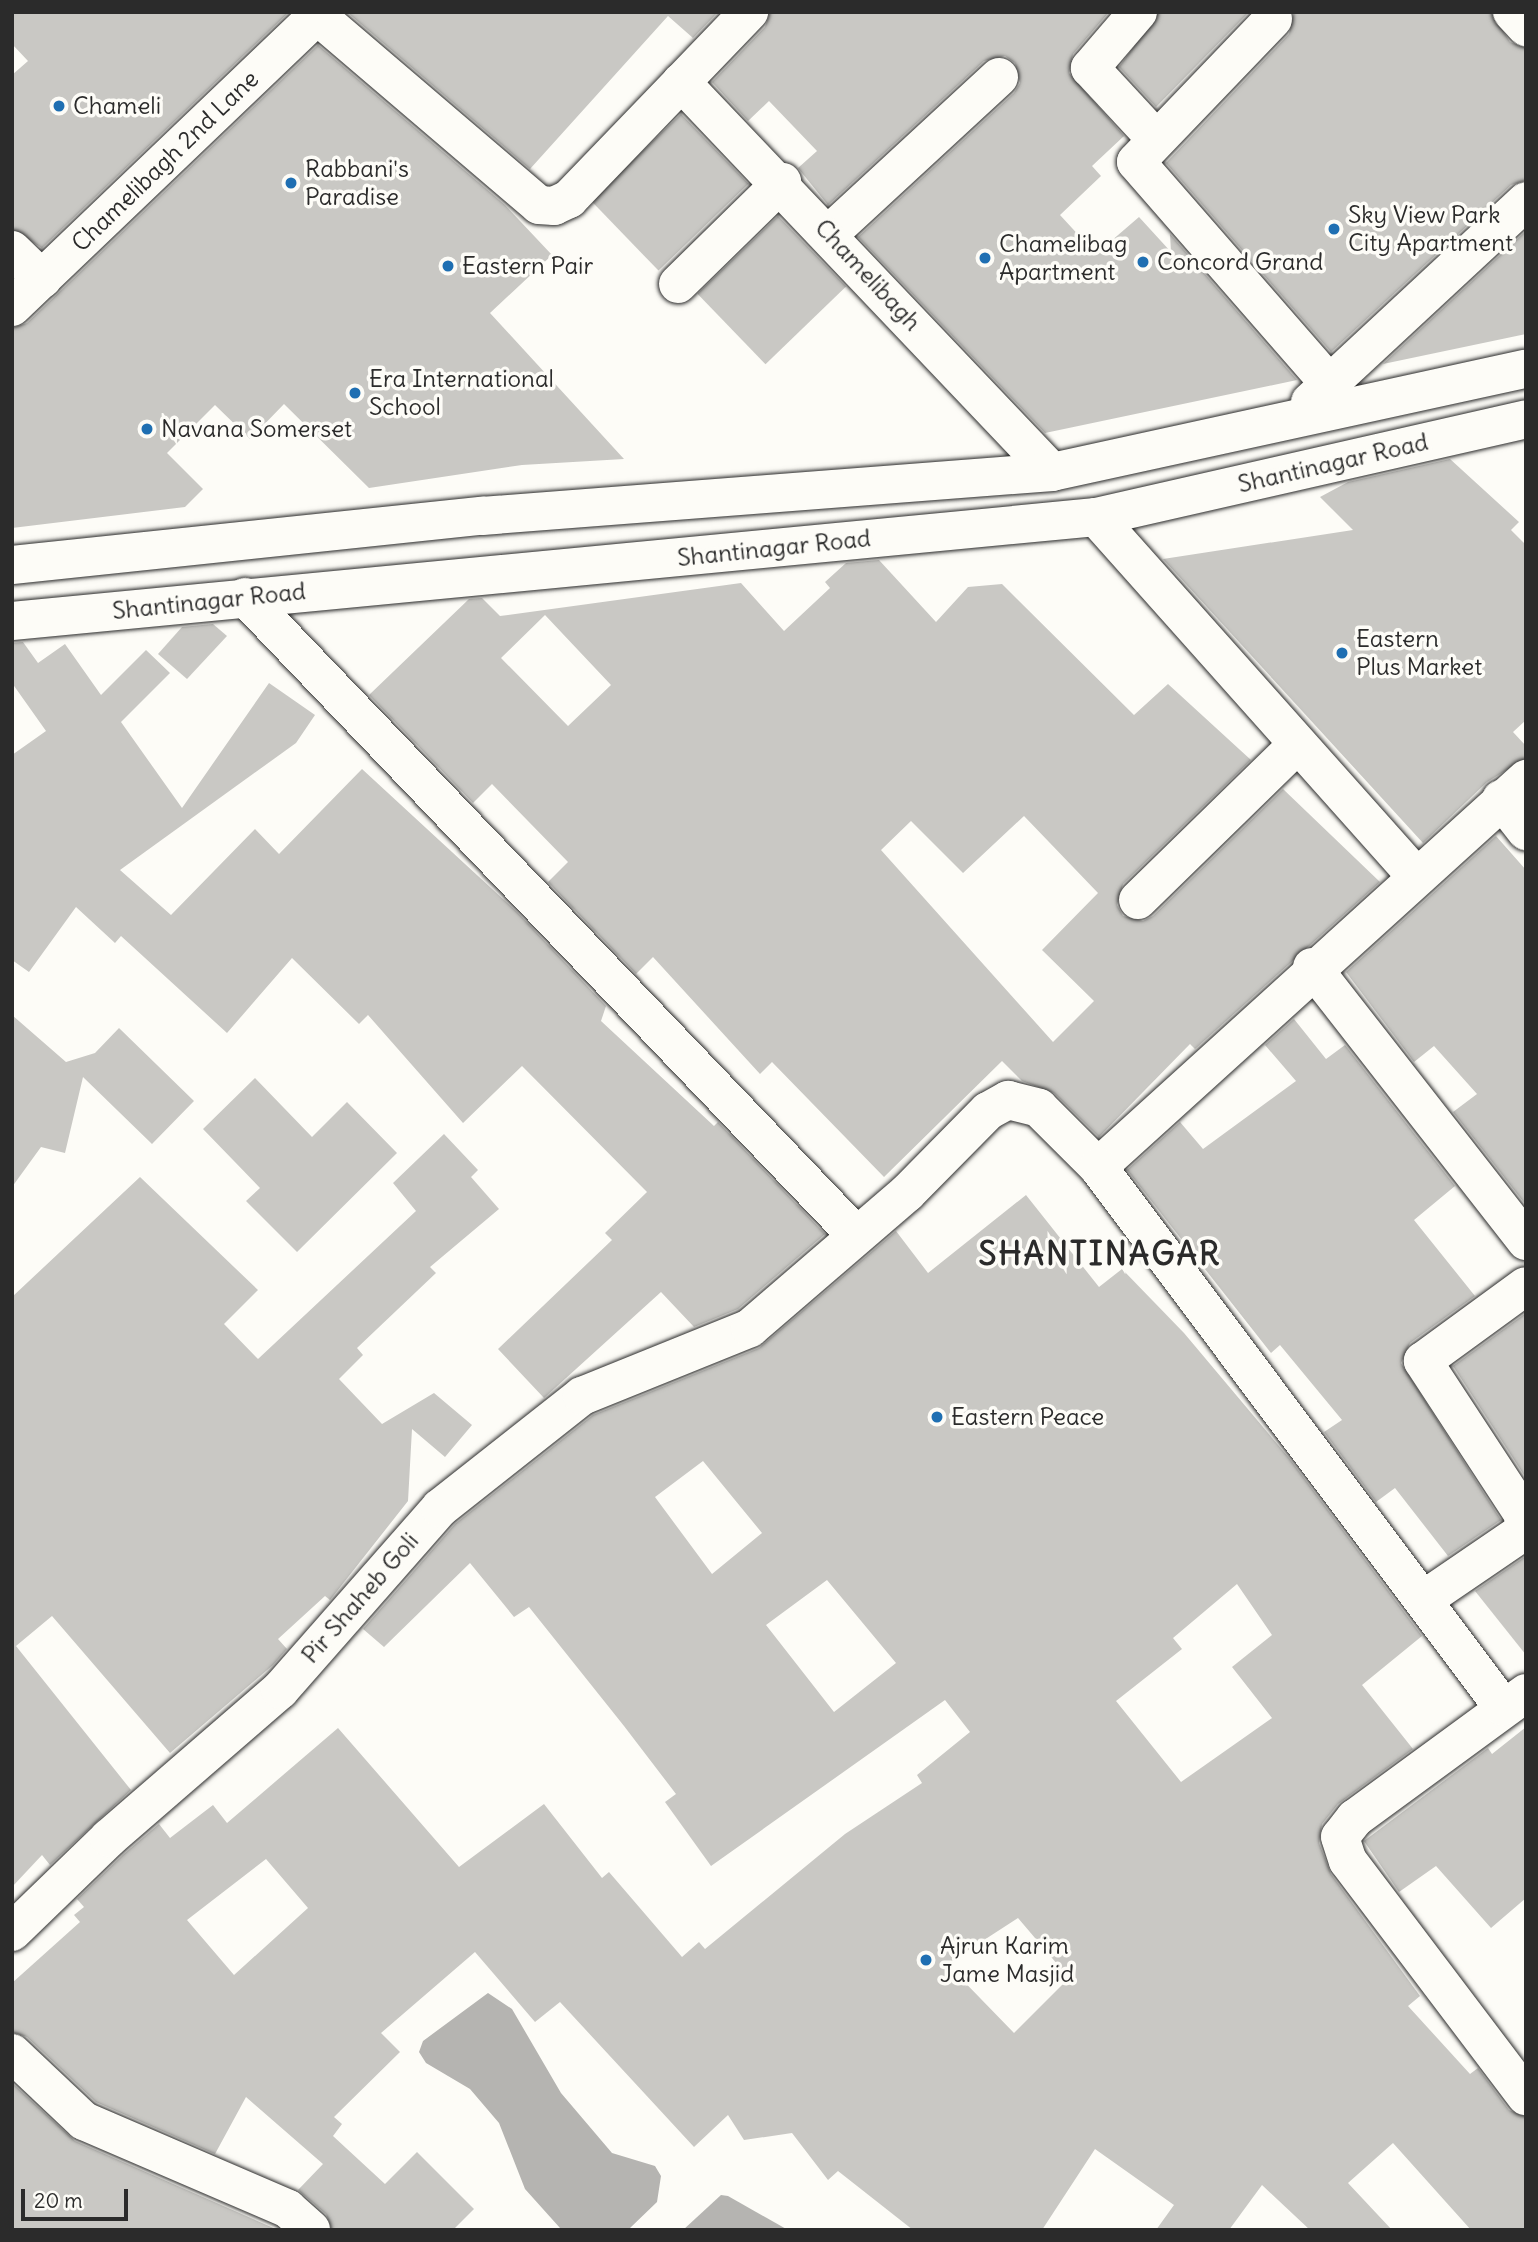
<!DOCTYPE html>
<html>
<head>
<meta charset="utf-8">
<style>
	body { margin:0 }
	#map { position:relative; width:1538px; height:2242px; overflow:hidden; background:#fdfcf7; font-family:Delius,sans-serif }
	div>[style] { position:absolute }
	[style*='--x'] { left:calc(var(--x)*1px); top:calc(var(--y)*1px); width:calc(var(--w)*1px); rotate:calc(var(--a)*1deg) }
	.water>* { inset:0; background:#b5b4b1 }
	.building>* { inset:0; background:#c9c8c4; transform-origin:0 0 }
	.roads { filter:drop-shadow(0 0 2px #2b2b2b) drop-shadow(0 0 2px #2b2b2b) }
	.street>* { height:38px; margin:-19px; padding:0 19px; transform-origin:19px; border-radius:19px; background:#fdfcf7 }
	.secondary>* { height:38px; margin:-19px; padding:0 19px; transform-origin:19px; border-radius:19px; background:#fdfcf7 }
	.dots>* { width:19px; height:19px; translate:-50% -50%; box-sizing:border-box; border:4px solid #fdfcf7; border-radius:50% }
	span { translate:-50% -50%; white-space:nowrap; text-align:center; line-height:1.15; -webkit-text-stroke:7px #fdfcf7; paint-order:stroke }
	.poi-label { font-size:24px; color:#2b2b2b }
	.left { translate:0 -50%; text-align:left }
	.street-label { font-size:24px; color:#2b2b2b }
	.district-label { font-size:32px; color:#2b2b2b; font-weight:700; letter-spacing:2px }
	.frame { position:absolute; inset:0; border:14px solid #2b2b2b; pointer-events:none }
	.scale { position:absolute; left:21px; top:2189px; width:107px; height:32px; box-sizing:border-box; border:4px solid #2b2b2b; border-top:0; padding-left:9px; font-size:21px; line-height:24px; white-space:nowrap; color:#2b2b2b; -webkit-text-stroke:5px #fdfcf7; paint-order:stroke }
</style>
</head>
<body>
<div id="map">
	<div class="water">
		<i style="clip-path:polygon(488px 1993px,512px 2009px,561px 2093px,612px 2153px,655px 2166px,661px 2176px,657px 2202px,630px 2228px,560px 2228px,525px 2189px,499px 2123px,470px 2089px,426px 2063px,419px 2052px,423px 2041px)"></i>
		<i style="clip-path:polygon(721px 2195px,728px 2196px,788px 2230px,683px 2230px)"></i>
	</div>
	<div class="building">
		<i style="clip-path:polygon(12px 12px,289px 12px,42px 248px,12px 229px,12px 75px,28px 61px,12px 44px)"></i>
		<i style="clip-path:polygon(347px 12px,718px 12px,693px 38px,668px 16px,530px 169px)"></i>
		<i style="clip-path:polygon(770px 12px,1109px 12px,1073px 54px,1069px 73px,1124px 136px,1092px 166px,1101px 176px,1060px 215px,1096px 254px,1139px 217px,1171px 252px,1170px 234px,1297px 380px,1045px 433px,858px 237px,1014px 93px,1020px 83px,1015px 63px,1005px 56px,984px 61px,828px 205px,798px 168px,817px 151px,769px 101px,748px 121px,712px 82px,765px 27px)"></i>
		<i style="clip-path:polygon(1159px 12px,1249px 12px,1156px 107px,1119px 67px)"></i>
		<i style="clip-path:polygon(1294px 12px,1491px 12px,1510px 42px,1526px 48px,1526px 180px,1511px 185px,1331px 352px,1166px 163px,1289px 34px)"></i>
		<i style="clip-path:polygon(318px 45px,505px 205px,552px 255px,490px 313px,624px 459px,522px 465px,369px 488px,284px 404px,250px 439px,215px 405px,167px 453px,203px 489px,185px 507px,12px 528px,12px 328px,27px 323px)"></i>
		<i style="left:681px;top:114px;width:97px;height:125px;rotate:46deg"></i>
		<i style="left:778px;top:216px;width:98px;height:112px;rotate:46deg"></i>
		<i style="clip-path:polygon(1526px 231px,1526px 334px,1383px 364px)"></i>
		<i style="clip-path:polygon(1450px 459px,1519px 522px,1511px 530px,1526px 545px,1526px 720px,1513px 732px,1526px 746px,1526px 758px,1487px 782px,1423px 843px,1163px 559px,1353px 530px,1320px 497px,1348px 482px)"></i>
		<i style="clip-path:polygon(evenodd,879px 560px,936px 622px,968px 587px,1002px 584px,1134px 715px,1168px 684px,1251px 760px,1123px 884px,1117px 905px,1123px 916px,1143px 921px,1153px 916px,1283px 789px,1380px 882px,1195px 1049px,1190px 1044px,1099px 1137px,1054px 1093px,1022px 1081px,1002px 1061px,884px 1177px,772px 1062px,760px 1074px,653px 957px,636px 974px,548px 882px,568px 862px,492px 784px,473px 803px,369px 695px,469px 599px,482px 598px,500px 616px,741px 583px,784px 631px,830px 588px,825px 582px,846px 563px,879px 560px,545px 615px,611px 685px,568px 726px,501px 658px,545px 615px,879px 560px,1024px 816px,1098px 893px,1042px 950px,1094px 1001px,1053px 1042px,881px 850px,911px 821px,963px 873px,1024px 816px)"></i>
		<i style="clip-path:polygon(213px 624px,227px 636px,187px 679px,158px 654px,182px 627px)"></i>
		<i style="clip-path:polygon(23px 642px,38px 663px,65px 644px,101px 695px,146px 650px,170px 673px,121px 722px,182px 808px,269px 683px,315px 715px,296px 743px,120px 870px,171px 915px,255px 829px,279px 854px,362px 769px,517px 912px,606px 1006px,601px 1021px,714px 1126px,718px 1122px,825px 1234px,738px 1309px,694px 1327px,661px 1292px,544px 1398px,498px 1349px,612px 1240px,605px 1233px,647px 1192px,522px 1066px,463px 1123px,368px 1015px,359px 1024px,292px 958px,227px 1033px,121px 936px,115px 943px,76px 907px,29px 972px,12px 960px,12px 755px,46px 731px,12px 683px,12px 643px)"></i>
		<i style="clip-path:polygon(1496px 836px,1526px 870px,1526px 1205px,1453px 1112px,1477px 1094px,1434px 1046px,1414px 1062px,1346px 972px)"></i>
		<i style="clip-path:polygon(12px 1015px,66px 1062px,95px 1053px,119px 1028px,194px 1101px,152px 1144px,83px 1077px,65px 1153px,41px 1147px,12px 1187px)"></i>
		<i style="clip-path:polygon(1294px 1019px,1326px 1059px,1345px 1045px,1455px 1186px,1414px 1220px,1475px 1296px,1410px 1343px,1401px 1363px,1501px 1520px,1448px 1556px,1395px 1488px,1376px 1502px,1324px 1432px,1342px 1420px,1280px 1345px,1271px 1353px,1127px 1170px,1180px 1122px,1203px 1149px,1296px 1081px,1265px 1045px)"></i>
		<i style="clip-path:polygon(255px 1078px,312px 1137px,347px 1102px,397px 1153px,297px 1252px,246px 1201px,260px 1188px,203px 1129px)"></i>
		<i style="clip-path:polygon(444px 1134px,478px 1170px,471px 1177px,499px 1209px,430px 1267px,436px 1273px,357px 1348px,363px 1355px,339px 1379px,382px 1424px,434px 1393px,472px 1425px,445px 1457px,412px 1429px,408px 1501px,330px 1600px,325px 1596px,278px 1639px,287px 1649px,273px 1665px,170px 1753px,52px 1616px,16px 1646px,131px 1790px,50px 1865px,42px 1855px,12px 1887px,12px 1297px,140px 1177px,258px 1290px,224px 1324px,258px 1359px,416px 1211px,393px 1183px)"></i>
		<i style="clip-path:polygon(evenodd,1026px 1195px,1099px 1287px,1122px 1269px,1184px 1333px,1289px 1458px,1422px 1636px,1362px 1685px,1413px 1749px,1338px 1804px,1322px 1824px,1319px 1843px,1331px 1874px,1420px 1996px,1408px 2006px,1470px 2074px,1478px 2068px,1509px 2110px,1526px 2117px,1526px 2230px,1471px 2230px,1393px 2143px,1348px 2183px,1392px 2230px,1310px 2230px,1262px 2185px,1229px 2230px,1156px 2230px,1174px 2205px,1095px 2149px,1042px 2230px,913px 2230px,838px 2171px,828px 2180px,792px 2133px,744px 2140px,728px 2115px,694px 2147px,560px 2002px,535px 2022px,475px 1952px,381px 2033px,400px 2052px,334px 2117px,342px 2124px,333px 2136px,385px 2184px,417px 2152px,474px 2209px,453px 2230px,332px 2230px,326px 2214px,298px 2190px,323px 2164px,246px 2097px,215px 2154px,96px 2102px,27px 2037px,12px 2032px,12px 1983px,80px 1922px,74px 1915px,84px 1907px,77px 1899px,124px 1854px,159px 1824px,170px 1838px,213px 1805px,227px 1823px,338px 1728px,459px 1867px,544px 1804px,602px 1878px,609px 1872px,682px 1957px,699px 1942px,705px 1949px,845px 1834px,922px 1783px,917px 1775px,970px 1732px,945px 1700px,711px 1866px,665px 1802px,676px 1794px,624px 1726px,529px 1607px,514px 1617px,470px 1563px,384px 1647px,363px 1629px,455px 1524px,593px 1415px,759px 1348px,896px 1231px,928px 1273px,1026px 1195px,703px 1461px,762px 1533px,712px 1574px,655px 1497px,703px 1461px,1026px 1195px,827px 1580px,896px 1663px,834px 1712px,766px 1625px,827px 1580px,1026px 1195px,1237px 1584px,1272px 1635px,1232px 1667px,1272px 1718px,1181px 1782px,1116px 1701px,1182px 1649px,1173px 1638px,1237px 1584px,1026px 1195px,266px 1859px,308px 1908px,234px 1975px,187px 1920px,266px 1859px,1026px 1195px,1018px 1918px,1069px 1978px,1014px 2033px,947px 1964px,1018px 1918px)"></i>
		<i style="clip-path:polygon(1526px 1313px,1526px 1478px,1453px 1366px)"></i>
		<i style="clip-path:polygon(1526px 1556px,1526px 1655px,1475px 1591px)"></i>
		<i style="clip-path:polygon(1526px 1727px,1526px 1898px,1491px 1928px,1436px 1866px,1399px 1892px,1364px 1841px,1488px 1748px,1492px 1754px)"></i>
		<i style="clip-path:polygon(12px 2083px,75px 2141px,278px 2230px,12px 2230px)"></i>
	</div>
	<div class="roads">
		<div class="street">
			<i style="--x:313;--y:12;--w:297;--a:40.5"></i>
			<i style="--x:539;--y:205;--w:15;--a:4"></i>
			<i style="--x:554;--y:206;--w:17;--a:-25"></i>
			<i style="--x:569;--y:199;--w:260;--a:-46.1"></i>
			<i style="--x:1138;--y:12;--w:74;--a:130.6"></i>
			<i style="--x:1090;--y:68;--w:96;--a:47.1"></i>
			<i style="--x:1512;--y:12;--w:21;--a:47"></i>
			<i style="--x:1273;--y:19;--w:198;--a:133.8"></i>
			<i style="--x:1136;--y:162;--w:293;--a:48.9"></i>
			<i style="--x:681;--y:82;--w:538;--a:46.43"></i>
			<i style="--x:830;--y:233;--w:230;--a:-42.7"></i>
			<i style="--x:12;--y:250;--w:42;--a:44"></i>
			<i style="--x:678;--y:284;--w:146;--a:-44.4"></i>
			<i style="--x:12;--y:307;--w:422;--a:-43.7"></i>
			<i style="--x:1310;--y:402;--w:295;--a:-42.9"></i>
			<i style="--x:1096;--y:517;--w:480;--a:48.3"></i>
			<i style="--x:245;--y:597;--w:883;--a:46.24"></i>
			<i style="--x:1501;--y:799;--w:41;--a:52"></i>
			<i style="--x:1138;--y:900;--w:223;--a:-44.3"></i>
			<i style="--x:1312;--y:967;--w:348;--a:52"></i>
			<i style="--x:1098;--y:1167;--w:578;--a:-42.19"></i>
			<i style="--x:1423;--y:1600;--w:122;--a:-34.3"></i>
			<i style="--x:1524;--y:1531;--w:17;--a:-93"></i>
			<i style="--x:1523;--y:1514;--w:183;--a:-123.2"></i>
			<i style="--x:1423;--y:1361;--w:127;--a:-36.1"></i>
			<i style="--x:1526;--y:1693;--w:212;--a:143.8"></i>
			<i style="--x:1355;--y:1818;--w:24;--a:128"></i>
			<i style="--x:1340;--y:1837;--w:25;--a:72"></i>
			<i style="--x:1348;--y:1861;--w:295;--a:52.9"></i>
			<i style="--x:12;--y:1932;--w:135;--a:-44.1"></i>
			<i style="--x:109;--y:1838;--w:226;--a:-40.9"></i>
			<i style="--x:280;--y:1690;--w:242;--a:-48.7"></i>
			<i style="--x:440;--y:1508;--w:181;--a:-38.3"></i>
			<i style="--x:582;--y:1396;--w:181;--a:-22"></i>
			<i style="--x:750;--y:1328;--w:207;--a:-40.7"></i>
			<i style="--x:907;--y:1193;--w:115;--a:-45.4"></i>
			<i style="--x:988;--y:1111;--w:23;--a:-29"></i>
			<i style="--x:1008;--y:1100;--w:32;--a:14"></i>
			<i style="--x:1039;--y:1108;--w:83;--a:45"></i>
			<i style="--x:1098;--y:1167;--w:674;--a:53.15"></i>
			<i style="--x:12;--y:2053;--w:99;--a:43.4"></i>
			<i style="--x:84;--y:2121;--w:222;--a:23.3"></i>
			<i style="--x:288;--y:2209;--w:31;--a:42"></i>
		</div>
		<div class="secondary">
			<i style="--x:12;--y:565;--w:473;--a:-6"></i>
			<i style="--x:482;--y:516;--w:572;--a:-4.41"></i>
			<i style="--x:1052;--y:472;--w:485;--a:-12.3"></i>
			<i style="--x:12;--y:621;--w:1089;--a:-5.48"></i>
			<i style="--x:1096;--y:517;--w:441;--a:-12.8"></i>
		</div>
	</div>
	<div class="dots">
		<i style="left:59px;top:106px;background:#1f6fb2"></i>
		<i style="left:291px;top:183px;background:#1f6fb2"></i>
		<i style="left:1334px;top:229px;background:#1f6fb2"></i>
		<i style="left:985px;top:258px;background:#1f6fb2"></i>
		<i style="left:1143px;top:262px;background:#1f6fb2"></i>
		<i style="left:448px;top:266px;background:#1f6fb2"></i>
		<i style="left:355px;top:393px;background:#1f6fb2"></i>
		<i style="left:147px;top:429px;background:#1f6fb2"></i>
		<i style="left:1342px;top:653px;background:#1f6fb2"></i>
		<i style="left:937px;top:1417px;background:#1f6fb2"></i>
		<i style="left:926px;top:1960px;background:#1f6fb2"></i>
	</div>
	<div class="poi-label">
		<span class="left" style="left:73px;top:106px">Chameli</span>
		<span class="left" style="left:305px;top:183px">Rabbani's<br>Paradise</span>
		<span class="left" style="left:1348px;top:229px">Sky View Park<br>City Apartment</span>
		<span class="left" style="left:999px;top:258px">Chamelibag<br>Apartment</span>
		<span class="left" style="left:1157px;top:262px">Concord Grand</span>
		<span class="left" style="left:462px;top:266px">Eastern Pair</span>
		<span class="left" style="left:369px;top:393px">Era International<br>School</span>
		<span class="left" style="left:161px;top:429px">Navana Somerset</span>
		<span class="left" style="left:1356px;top:653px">Eastern<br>Plus Market</span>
		<span class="left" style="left:951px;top:1417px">Eastern Peace</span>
		<span class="left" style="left:940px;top:1960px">Ajrun Karim<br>Jame Masjid</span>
	</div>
	<div class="street-label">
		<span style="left:165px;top:161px;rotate:-44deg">Chamelibagh 2nd Lane</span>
		<span style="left:868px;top:275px;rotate:47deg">Chamelibagh</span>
		<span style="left:1333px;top:463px;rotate:-13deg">Shantinagar Road</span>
		<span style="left:774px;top:548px;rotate:-6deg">Shantinagar Road</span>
		<span style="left:209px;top:601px;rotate:-6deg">Shantinagar Road</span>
		<span style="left:360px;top:1598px;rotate:-49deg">Pir Shaheb Goli</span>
	</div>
	<div class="district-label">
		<span style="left:1100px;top:1254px">SHANTINAGAR</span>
	</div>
	<div class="frame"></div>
	<div class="scale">20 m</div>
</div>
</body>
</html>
